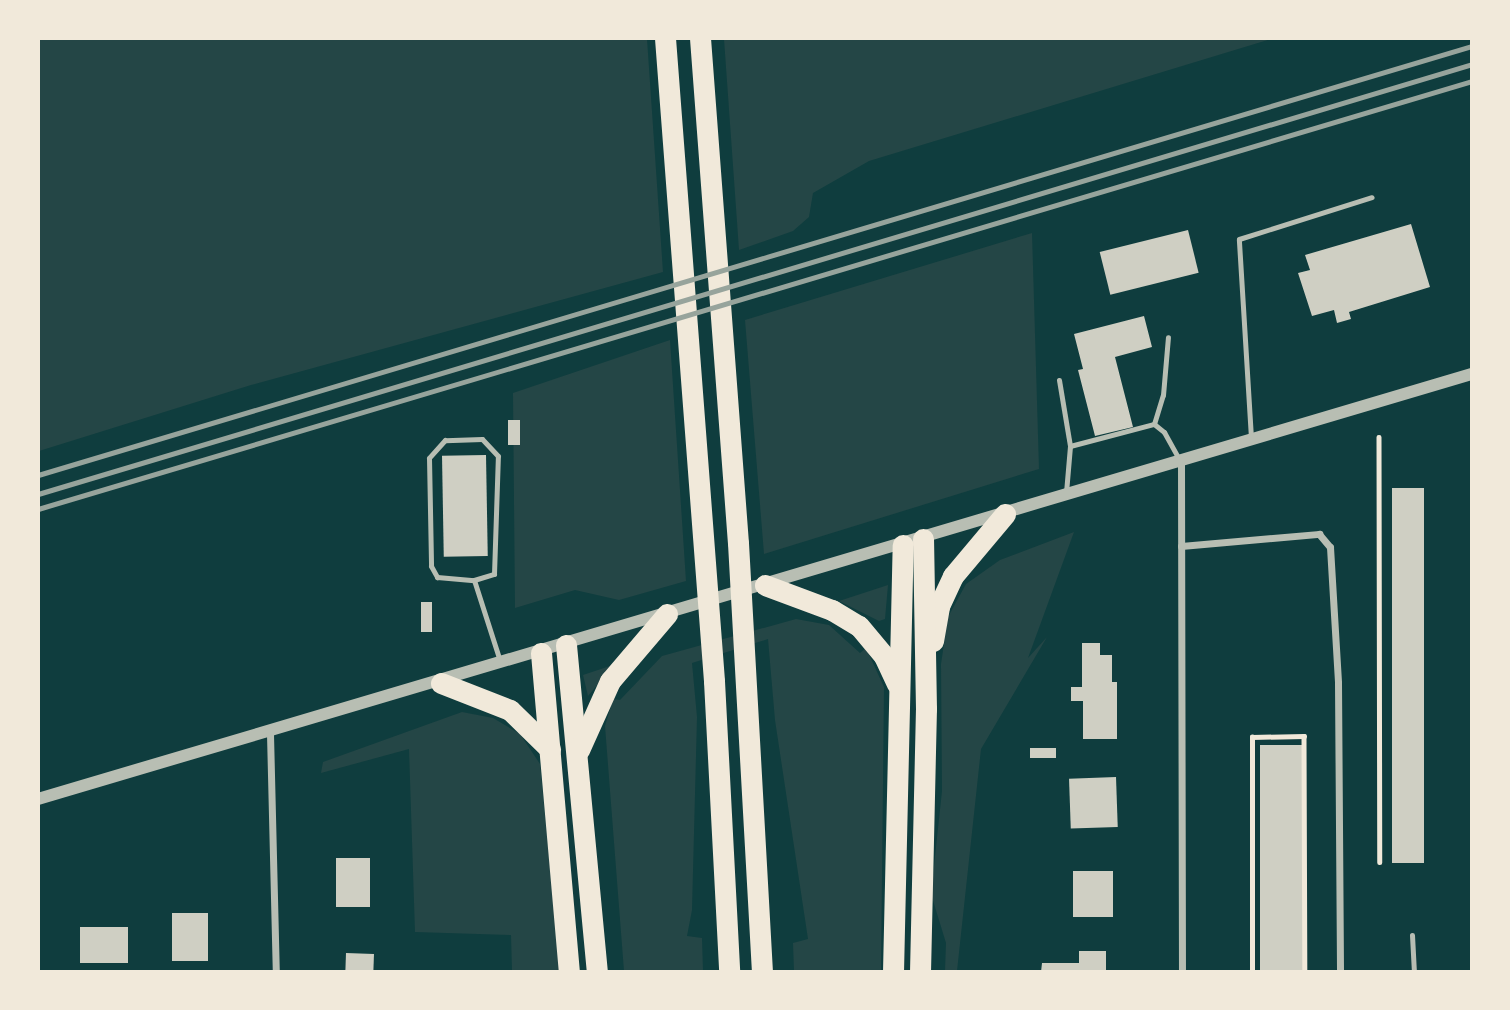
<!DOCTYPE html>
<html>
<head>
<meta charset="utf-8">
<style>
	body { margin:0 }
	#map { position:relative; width:1510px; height:1010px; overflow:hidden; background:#0f3d3e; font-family:Georgia,serif }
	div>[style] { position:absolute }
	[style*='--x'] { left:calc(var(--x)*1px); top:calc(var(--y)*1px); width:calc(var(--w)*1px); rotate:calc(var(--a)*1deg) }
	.green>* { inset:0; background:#244646 }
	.building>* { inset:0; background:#cfcfc3; transform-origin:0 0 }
	.path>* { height:4.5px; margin:-2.25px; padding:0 2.25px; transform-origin:2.25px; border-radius:2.25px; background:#f1e9da }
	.service>* { height:5px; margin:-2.5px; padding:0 2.5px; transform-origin:2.5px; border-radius:2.5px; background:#b8beb3 }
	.minor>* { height:7px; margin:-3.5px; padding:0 3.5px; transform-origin:3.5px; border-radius:3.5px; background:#b8beb3 }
	.tertiary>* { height:12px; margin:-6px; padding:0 6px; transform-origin:6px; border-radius:6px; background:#b8beb3 }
	.motorway>* { height:21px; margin:-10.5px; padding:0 10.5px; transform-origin:10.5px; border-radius:10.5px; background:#f1e9da }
	.rail>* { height:5px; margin:-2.5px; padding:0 2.5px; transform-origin:2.5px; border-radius:2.5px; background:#97a49c }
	span { translate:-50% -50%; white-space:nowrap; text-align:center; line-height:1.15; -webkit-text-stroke:7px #f1e9da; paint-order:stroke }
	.frame { position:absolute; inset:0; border:40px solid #f1e9da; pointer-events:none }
</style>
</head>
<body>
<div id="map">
	<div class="green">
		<i style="clip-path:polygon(39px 38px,647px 39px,663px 272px,251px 385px,39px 451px)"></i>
		<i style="clip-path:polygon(724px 39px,724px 38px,1271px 39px,869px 161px,813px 193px,809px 217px,793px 231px,739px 250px)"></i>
		<i style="clip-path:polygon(1032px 233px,1039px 469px,764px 554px,745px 320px)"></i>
		<i style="clip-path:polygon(670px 340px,686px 581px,619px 600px,575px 590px,515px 608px,513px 393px)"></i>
		<i style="clip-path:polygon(1074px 532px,1028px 658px,1047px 637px,981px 749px,957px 971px,945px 971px,946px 943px,931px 894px,942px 791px,941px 664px,948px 617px,966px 584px,1000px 560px)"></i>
		<i style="clip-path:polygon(888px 585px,885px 619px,879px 621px,839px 601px)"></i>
		<i style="clip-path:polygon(796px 619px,829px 625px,860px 653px,866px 648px,884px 687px,881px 971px,794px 971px,793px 943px,808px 939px,775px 720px,768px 639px,692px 663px,697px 717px,692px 910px,687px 936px,702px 938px,703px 971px,624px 971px,605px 726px,613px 699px,620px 700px,662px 656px)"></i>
		<i style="clip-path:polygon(610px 666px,610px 670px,588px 696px,583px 675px)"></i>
		<i style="clip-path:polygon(462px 712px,493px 718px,520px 734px,540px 764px,560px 971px,512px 971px,511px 935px,415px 932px,409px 749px,321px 773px,323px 762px)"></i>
	</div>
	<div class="building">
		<i style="clip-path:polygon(1411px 224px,1430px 287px,1349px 312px,1351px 319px,1337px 323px,1334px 310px,1312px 316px,1298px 273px,1310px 270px,1305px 255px)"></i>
		<i style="left:1188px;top:230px;width:44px;height:91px;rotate:76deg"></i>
		<i style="clip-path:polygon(1144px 316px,1152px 347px,1115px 357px,1133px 427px,1095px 436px,1078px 370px,1083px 369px,1074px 334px)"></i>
		<i style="left:508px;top:420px;width:12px;height:25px"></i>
		<i style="left:486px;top:455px;width:101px;height:44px;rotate:89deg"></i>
		<i style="left:1392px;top:488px;width:32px;height:375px"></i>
		<i style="left:432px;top:602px;width:30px;height:11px;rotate:90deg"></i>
		<i style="clip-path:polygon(1082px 643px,1100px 643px,1100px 655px,1112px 655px,1112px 682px,1117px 682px,1117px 739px,1083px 739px,1083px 701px,1071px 701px,1071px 687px,1082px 687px)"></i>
		<i style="left:1260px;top:745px;width:43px;height:227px"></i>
		<i style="left:1030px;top:748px;width:26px;height:10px"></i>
		<i style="left:1116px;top:777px;width:50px;height:47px;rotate:88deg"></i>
		<i style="left:336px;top:858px;width:34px;height:49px"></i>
		<i style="left:1073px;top:871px;width:40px;height:46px"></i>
		<i style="left:172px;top:913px;width:36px;height:48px"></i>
		<i style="left:80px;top:927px;width:48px;height:36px"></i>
		<i style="clip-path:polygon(1079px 951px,1106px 951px,1106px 972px,1041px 972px,1042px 963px,1079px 963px)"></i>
		<i style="left:346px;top:953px;width:28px;height:19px;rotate:2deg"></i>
	</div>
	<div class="path">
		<i style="--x:1379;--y:437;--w:425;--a:89.9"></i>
		<i style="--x:1252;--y:972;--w:235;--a:-90"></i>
		<i style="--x:1252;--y:737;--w:52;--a:-1.1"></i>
		<i style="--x:1304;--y:736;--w:236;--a:89.8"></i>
	</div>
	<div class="service">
		<i style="--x:1059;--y:380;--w:67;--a:80.5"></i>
		<i style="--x:1070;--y:446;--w:47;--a:94.9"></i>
		<i style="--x:1154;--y:424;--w:30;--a:-73"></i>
		<i style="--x:1163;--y:395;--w:58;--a:-85.1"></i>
		<i style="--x:1251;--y:438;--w:199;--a:-93.5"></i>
		<i style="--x:1239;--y:239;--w:139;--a:-17.5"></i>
		<i style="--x:1070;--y:446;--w:87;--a:-14.7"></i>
		<i style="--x:1154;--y:424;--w:13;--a:39"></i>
		<i style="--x:1164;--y:432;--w:31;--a:61"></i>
		<i style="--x:474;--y:580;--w:21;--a:-17"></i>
		<i style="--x:494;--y:574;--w:118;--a:-88.1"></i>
		<i style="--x:498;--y:456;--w:23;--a:-133"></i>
		<i style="--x:482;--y:439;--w:37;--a:178"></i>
		<i style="--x:445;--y:440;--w:24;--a:132"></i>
		<i style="--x:429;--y:458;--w:108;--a:88.9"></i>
		<i style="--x:431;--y:566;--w:13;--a:61"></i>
		<i style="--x:437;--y:577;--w:37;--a:5"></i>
		<i style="--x:474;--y:580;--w:85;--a:72.2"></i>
		<i style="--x:1412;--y:935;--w:37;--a:87"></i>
	</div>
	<div class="minor">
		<i style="--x:1181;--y:463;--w:509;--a:89.89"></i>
		<i style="--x:1181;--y:546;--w:139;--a:-5"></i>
		<i style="--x:1319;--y:534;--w:17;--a:50"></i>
		<i style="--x:1330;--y:547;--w:136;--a:86.6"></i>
		<i style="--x:1338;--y:683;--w:289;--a:89.6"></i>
		<i style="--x:270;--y:734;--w:238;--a:88.6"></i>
	</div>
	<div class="tertiary">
		<i style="--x:38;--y:799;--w:1496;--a:-16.51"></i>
	</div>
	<div class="motorway">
		<i style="--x:665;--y:38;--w:645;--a:85.64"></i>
		<i style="--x:714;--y:681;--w:291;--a:87"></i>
		<i style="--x:700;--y:38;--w:506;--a:85.7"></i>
		<i style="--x:738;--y:543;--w:430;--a:86.8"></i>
		<i style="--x:765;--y:585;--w:72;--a:20.5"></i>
		<i style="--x:832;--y:610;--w:31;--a:31"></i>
		<i style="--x:859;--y:626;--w:39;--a:50"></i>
		<i style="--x:884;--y:656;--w:31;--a:65"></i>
		<i style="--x:933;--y:641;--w:36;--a:-80"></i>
		<i style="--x:939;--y:606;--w:33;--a:-65"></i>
		<i style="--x:953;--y:576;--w:81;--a:-50"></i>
		<i style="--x:566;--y:645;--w:328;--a:84.6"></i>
		<i style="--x:541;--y:653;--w:320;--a:85"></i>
		<i style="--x:441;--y:683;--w:74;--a:21.4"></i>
		<i style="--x:510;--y:710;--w:56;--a:44.3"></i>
		<i style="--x:579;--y:750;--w:76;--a:-65.8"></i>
		<i style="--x:610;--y:681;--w:88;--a:-49.6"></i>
		<i style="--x:893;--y:972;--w:427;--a:-88.7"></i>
		<i style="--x:920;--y:972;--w:263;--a:-88.7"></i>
		<i style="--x:926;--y:709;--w:170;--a:-91"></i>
	</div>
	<div class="rail">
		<i style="--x:38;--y:475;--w:1497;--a:-16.66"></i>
		<i style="--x:38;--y:494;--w:1497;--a:-16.69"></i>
		<i style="--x:38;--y:509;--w:1497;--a:-16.62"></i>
	</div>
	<div class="frame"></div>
</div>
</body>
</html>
